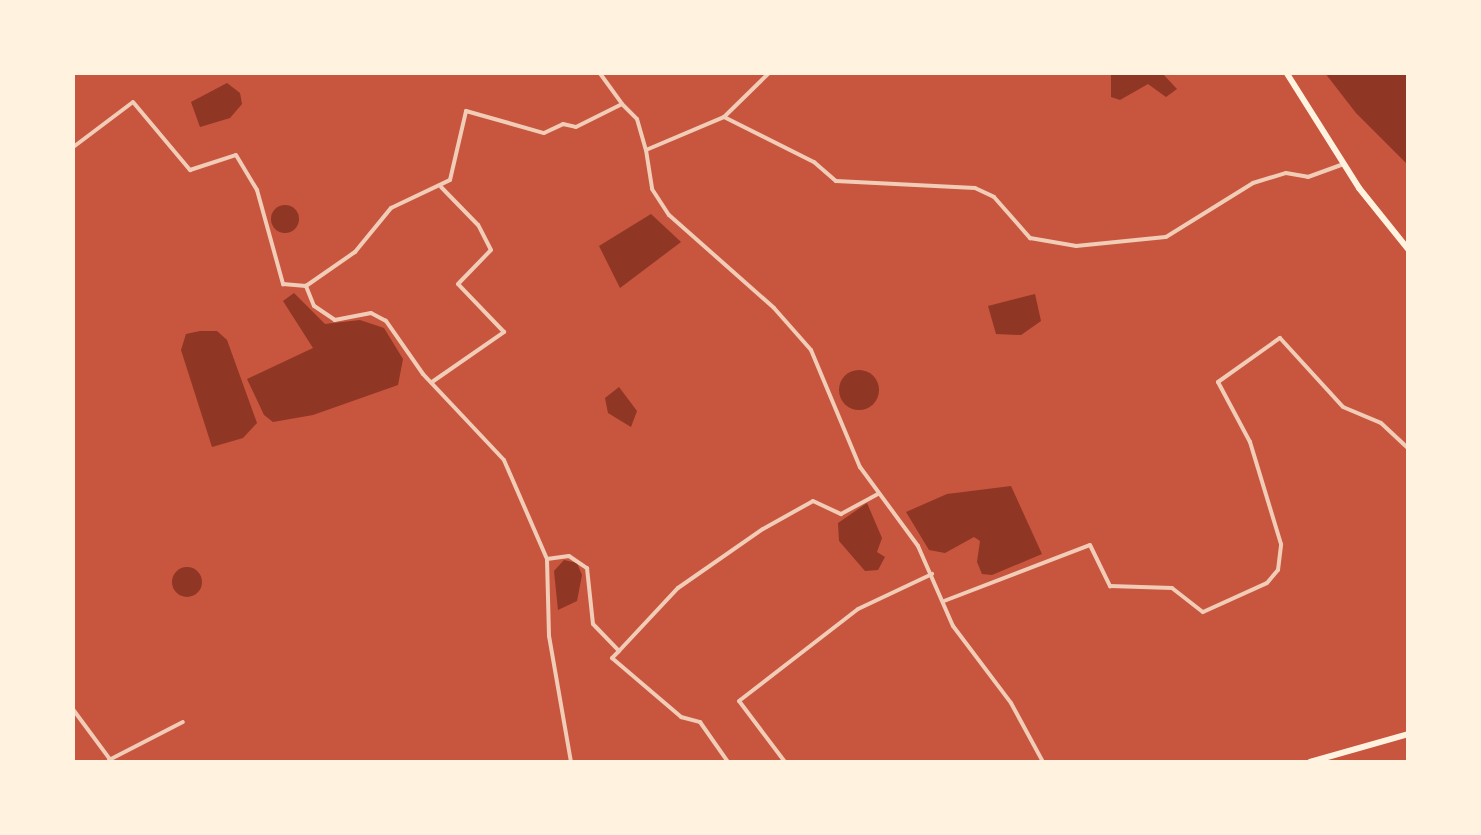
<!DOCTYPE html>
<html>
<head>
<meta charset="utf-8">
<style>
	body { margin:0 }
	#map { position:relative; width:1481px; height:835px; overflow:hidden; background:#c8553d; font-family:Inter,sans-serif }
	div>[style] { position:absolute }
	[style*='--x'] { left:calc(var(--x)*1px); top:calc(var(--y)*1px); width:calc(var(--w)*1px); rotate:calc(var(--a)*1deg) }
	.water>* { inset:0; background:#8f3625 }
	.round { border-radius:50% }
	.minor>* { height:4px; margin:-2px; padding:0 2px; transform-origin:2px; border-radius:2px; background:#f1ccb7 }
	.primary>* { height:6px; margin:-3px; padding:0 3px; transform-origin:3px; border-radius:3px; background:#fff3e0 }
	.trunk>* { height:6px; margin:-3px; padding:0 3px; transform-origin:3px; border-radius:3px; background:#fff3e0 }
	span { translate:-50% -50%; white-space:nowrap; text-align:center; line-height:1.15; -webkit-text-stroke:10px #fff3e0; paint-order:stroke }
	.frame { position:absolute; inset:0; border:75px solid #fff3e0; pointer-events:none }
</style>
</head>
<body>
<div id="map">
	<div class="water">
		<i style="clip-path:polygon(1111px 73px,1162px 73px,1177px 89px,1166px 97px,1148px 84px,1120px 100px,1111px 97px)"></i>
		<i style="clip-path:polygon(1325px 73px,1408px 73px,1408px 165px,1356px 113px)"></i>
		<i style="clip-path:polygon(227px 83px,240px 93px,242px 104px,230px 118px,200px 127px,191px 102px)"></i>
		<i class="round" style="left:271px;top:205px;width:28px;height:28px"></i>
		<i style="clip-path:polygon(651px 214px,681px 242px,620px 288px,599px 246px)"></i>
		<i style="clip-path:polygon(294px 293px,325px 324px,360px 320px,384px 328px,403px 359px,398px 385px,313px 415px,273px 422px,264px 415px,247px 379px,313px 348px,283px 301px)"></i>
		<i style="clip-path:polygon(1035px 294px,1041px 321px,1021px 335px,996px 334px,988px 306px)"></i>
		<i style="clip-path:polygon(200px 331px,217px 331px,227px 340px,257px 423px,243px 438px,212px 447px,181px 350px,186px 334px)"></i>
		<i class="round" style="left:839px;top:370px;width:40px;height:40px"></i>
		<i style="clip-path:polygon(619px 387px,637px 411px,631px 427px,608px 413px,605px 398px)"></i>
		<i style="clip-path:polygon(1011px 486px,1042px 554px,992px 575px,982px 574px,977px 562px,980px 541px,974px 537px,945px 553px,929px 550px,906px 512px,947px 494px)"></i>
		<i style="clip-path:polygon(867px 503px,882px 538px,877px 552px,885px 557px,878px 570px,865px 571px,839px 541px,838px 523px)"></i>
		<i style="clip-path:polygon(564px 560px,577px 563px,582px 575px,577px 601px,558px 610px,554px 571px)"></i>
		<i class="round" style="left:172px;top:567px;width:30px;height:30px"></i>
	</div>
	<div class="minor">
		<i style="--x:599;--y:72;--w:39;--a:54"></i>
		<i style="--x:724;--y:117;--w:64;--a:-44.4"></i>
		<i style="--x:72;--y:148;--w:76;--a:-37"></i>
		<i style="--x:133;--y:102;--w:89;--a:50"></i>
		<i style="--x:190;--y:170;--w:48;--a:-18.1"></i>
		<i style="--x:236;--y:155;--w:41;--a:59"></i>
		<i style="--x:257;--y:190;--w:98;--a:74.5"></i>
		<i style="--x:283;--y:284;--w:23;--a:5"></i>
		<i style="--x:646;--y:150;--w:39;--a:81"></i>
		<i style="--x:652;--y:189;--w:31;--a:57"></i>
		<i style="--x:669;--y:215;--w:140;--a:41.5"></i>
		<i style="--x:774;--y:308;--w:56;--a:48.6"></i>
		<i style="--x:811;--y:350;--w:127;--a:67.3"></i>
		<i style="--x:860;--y:467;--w:98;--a:53.7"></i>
		<i style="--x:918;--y:546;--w:87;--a:66.4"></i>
		<i style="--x:953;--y:626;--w:96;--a:53"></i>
		<i style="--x:1011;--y:703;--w:67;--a:61.5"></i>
		<i style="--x:432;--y:382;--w:88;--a:-34.8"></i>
		<i style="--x:504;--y:332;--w:66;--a:-133.8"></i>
		<i style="--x:458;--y:284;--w:47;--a:-45.9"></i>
		<i style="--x:491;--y:250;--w:28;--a:-117"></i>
		<i style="--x:478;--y:225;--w:53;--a:-134.2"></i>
		<i style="--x:547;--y:559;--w:22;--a:-8"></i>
		<i style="--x:569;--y:556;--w:22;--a:34"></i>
		<i style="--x:587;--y:568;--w:56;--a:83.9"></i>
		<i style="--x:593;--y:624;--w:37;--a:46"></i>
		<i style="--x:619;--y:651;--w:86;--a:-46.9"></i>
		<i style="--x:678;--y:588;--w:103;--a:-34.8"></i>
		<i style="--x:763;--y:529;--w:57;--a:-29.2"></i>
		<i style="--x:813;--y:501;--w:31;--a:25"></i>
		<i style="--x:841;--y:514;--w:42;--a:-28.4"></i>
		<i style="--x:944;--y:601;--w:156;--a:-21"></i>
		<i style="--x:1090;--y:545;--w:46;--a:64"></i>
		<i style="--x:1110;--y:586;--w:62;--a:1.8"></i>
		<i style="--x:1172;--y:588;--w:39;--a:38"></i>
		<i style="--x:1203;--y:612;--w:70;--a:-24.4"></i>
		<i style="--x:1267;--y:583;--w:17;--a:-50"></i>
		<i style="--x:1278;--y:570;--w:26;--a:-83"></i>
		<i style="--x:1281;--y:544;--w:107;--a:-106.9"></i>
		<i style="--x:1250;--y:442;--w:68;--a:-118.1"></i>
		<i style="--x:1218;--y:382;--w:76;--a:-35.4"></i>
		<i style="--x:1280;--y:338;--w:93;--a:47.6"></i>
		<i style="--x:1343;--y:407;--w:41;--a:22.8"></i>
		<i style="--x:1381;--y:423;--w:37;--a:43"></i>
		<i style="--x:619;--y:651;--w:10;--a:135"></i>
		<i style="--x:612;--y:658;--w:91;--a:40.5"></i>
		<i style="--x:681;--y:717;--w:20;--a:15"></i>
		<i style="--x:700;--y:722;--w:49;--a:55"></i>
		<i style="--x:72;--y:708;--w:67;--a:53.5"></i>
		<i style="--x:109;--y:760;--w:83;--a:-27.2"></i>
		<i style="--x:571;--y:762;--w:128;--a:-99.9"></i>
		<i style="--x:549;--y:636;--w:77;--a:-91.5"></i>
		<i style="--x:547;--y:559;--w:108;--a:-113.5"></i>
		<i style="--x:504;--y:460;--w:118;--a:-133.3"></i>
		<i style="--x:423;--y:374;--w:65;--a:-124.9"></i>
		<i style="--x:386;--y:321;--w:17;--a:-152"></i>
		<i style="--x:371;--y:313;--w:37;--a:169"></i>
		<i style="--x:335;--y:320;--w:25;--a:-146"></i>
		<i style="--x:314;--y:306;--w:22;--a:-112"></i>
		<i style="--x:306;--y:286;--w:60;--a:-34.8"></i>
		<i style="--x:355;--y:252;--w:57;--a:-50.7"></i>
		<i style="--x:391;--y:208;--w:65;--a:-25.4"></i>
		<i style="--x:450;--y:180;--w:71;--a:-76.9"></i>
		<i style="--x:466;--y:111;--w:81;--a:15.8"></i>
		<i style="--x:544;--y:133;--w:21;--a:-25"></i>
		<i style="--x:563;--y:124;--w:13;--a:13"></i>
		<i style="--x:576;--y:127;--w:51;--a:-26.6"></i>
		<i style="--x:622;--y:104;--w:21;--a:45"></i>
		<i style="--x:637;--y:119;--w:32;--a:74"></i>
		<i style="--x:646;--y:150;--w:85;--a:-22.9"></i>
		<i style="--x:724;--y:117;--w:101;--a:26.6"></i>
		<i style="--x:814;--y:162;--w:29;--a:41"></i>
		<i style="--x:836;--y:181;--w:139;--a:2.9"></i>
		<i style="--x:975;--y:188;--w:21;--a:25"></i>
		<i style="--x:994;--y:197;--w:55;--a:48.7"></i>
		<i style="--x:1030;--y:238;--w:47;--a:9.9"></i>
		<i style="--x:1076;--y:246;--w:90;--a:-5.7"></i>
		<i style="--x:1166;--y:237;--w:102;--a:-31.8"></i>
		<i style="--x:1253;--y:183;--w:34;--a:-17"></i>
		<i style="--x:1286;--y:173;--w:22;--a:10"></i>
		<i style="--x:1308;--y:177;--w:38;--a:-20"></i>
		<i style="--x:785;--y:762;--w:76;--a:-127"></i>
		<i style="--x:739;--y:701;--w:150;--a:-37.7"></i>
		<i style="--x:858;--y:609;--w:82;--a:-25.3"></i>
	</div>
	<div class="primary">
		<i style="--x:1310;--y:762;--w:102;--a:-15.9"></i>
	</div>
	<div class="trunk">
		<i style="--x:1286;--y:72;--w:137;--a:57.8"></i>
		<i style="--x:1359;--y:188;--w:78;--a:51.2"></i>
	</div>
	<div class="frame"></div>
</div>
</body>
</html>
